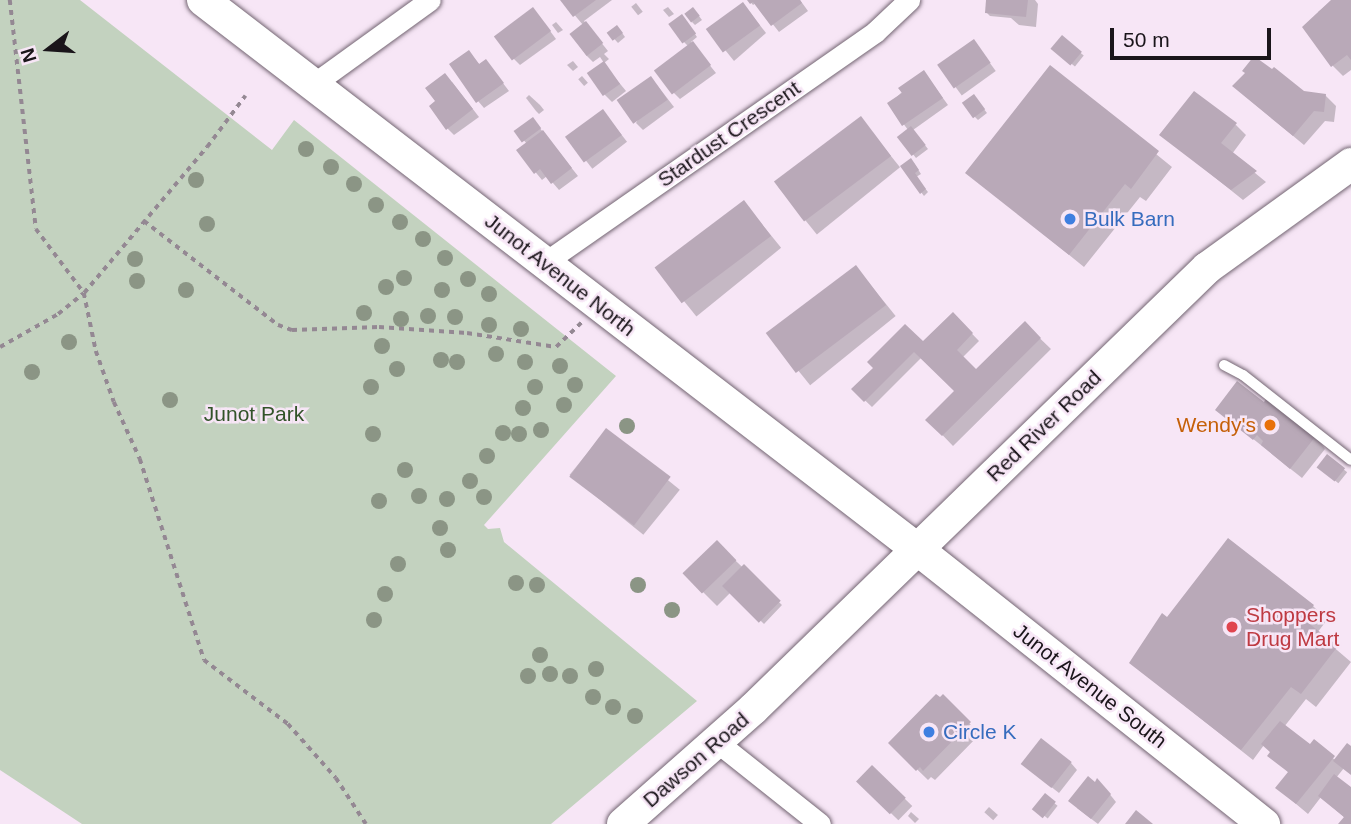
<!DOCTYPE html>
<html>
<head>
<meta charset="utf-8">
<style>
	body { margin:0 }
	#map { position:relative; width:1351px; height:824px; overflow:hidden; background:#f7e6f6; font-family:Arial,sans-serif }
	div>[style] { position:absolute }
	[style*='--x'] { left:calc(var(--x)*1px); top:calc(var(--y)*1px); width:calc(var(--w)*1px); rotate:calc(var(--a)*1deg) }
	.green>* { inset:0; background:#c3d2bf }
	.shadow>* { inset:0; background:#0003; transform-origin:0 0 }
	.building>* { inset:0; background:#b9a9b8; transform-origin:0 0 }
	.path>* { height:3.5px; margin-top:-1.75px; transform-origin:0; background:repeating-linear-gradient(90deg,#948893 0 5px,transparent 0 10px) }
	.roads { filter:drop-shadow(0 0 2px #736572) drop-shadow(0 0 2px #736572) }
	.service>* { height:10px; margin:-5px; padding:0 5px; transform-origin:5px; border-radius:5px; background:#fff }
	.minor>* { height:21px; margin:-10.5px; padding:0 10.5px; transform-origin:10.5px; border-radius:10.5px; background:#fff }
	.secondary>* { height:32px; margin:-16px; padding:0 16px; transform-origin:16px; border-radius:16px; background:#fff }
	.trees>* { width:16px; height:16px; margin:-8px; border-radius:50%; background:#8b9585 }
	.dots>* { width:19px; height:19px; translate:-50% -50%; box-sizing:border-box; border:4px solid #f7e6f6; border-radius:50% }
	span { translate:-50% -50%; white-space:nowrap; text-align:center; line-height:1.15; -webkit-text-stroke:5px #f7e6f6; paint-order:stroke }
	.street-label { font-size:21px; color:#1a151a }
	.shop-label { font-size:21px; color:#366cbe }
	.left { translate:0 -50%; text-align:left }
	.park-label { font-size:21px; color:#325329 }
	.food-label { font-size:21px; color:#c56008 }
	.right { translate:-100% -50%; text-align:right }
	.health-label { font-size:21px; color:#be3a42 }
	.north { position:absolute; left:14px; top:14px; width:70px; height:70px; -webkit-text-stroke:5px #f7e6f6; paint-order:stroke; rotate:253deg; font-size:19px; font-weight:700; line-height:28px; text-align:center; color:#1a151a }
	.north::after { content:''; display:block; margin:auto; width:24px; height:32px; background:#1a151a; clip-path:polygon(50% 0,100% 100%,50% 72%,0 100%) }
	.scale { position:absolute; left:1110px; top:28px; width:161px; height:32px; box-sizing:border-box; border:4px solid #1a151a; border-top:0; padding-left:9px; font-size:21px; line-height:24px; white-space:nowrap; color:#1a151a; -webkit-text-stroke:5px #f7e6f6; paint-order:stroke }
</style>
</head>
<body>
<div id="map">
	<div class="green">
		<i style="clip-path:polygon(0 0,80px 0,272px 150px,294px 120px,616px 376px,484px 525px,488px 529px,500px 528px,504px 542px,697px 701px,551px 824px,82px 824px,0 770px)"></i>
	</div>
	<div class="shadow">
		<i style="clip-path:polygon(562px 0,612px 0,584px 21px,608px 51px,604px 54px,609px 59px,604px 63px,600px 57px,593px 62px,586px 55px,571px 34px,583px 25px)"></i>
		<i style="clip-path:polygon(749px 0,800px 0,808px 11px,779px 32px,756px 3px,753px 5px)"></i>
		<i style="clip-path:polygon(988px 0,1035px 0,1038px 4px,1036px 27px,1019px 25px,1011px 18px,990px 16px,987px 13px)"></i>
		<i style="clip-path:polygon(1333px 0,1351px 0,1351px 70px,1343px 76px,1333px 66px,1318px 12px)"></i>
		<i style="left:636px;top:3px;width:11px;height:6px;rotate:52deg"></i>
		<i style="clip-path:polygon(668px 7px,674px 14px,669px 17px,663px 10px)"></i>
		<i style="clip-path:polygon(749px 11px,766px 33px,734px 61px,709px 30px)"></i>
		<i style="clip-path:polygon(696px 12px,702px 20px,695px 25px,692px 22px)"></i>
		<i style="clip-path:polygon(539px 16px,556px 39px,520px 65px,513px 58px)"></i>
		<i style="clip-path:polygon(685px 19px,697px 37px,691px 42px,716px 73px,680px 99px,673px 92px,689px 47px,684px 42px)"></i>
		<i style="clip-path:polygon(556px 22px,563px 30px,558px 33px,552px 25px)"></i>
		<i style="clip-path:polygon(620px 30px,625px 37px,618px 43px,609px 33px)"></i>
		<i style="left:1062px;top:38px;width:28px;height:14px;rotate:39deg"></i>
		<i style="left:974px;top:41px;width:37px;height:42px;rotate:54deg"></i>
		<i style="clip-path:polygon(469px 52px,480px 65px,486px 61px,509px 91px,484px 108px,478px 101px)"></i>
		<i style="clip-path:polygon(573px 61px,578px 67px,573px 71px,567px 65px)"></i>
		<i style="clip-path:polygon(603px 63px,626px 91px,612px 102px,605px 95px)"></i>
		<i style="clip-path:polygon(1050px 68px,1172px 167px,1146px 201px,1140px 197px,1084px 267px,968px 173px)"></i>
		<i style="clip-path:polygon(924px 72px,948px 105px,913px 130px,928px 149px,916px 158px,899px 137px,908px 130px,889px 104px)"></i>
		<i style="left:582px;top:76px;width:9px;height:5px;rotate:49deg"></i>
		<i style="clip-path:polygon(452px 82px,479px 117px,454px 135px,448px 129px,437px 101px)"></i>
		<i style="clip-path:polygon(657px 85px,674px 107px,643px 130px,636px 123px)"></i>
		<i style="clip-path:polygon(1303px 93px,1325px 95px,1336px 106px,1334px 122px,1325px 121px,1304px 145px,1245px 96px)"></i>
		<i style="clip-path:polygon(529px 95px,540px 105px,544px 110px,539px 114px,536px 111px,526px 98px)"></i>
		<i style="clip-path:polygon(976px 99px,987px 113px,978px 120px,975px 117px)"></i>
		<i style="left:603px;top:111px;width:39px;height:44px;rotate:52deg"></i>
		<i style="left:861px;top:119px;width:62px;height:107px;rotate:51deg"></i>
		<i style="clip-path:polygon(535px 122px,578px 176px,559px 190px,547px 176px,542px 180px,518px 151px,527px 144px,516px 131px)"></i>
		<i style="clip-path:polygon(1236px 125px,1246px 135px,1232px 154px,1266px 182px,1243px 200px,1162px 135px)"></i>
		<i style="clip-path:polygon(914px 163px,921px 174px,916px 177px,928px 192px,924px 196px,902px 167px)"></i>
		<i style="left:744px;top:202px;width:59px;height:109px;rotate:51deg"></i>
		<i style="left:856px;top:267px;width:63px;height:110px;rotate:51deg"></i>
		<i style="clip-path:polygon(953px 314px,979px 341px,962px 358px,976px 372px,1025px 324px,1051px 349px,953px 446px,928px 420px,957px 391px,922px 357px,872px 407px,853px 389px,923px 344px)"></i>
		<i style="clip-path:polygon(1264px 404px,1317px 437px,1325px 449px,1302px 478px,1217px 410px)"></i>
		<i style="left:606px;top:430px;width:95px;height:58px;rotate:39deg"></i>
		<i style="left:1327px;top:456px;width:26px;height:14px;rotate:39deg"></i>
		<i style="clip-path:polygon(1228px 540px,1313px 606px,1327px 620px,1317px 633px,1351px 662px,1316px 707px,1306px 699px,1284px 727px,1311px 747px,1336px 760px,1351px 749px,1351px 774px,1344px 768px,1336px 778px,1351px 789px,1351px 824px,1340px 824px,1345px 818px,1321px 797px,1308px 814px,1277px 788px,1289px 773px,1264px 745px,1253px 760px,1131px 663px,1162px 616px,1167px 619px)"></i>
		<i style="clip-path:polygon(717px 543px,782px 605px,764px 624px,731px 592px,717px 606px,685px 574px)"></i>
		<i style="clip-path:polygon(943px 697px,980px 734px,935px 780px,931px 777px,928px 780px,890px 743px)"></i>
		<i style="clip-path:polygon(1071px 763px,1077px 770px,1059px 793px,1030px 770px)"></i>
		<i style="left:872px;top:767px;width:56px;height:20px;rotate:44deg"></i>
		<i style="clip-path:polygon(1104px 787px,1116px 802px,1098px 824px,1077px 808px)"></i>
		<i style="left:1045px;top:796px;width:16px;height:16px;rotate:38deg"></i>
		<i style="left:989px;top:807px;width:12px;height:7px;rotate:42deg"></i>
		<i style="clip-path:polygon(911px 812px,919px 819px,915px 823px,908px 816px)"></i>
	</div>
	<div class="building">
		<i style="clip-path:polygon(560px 0,596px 0,573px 17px)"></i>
		<i style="clip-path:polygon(747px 0,800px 0,802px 3px,771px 26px,753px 2px,750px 4px)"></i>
		<i style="clip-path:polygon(986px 0,1028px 0,1026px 17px,985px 13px)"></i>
		<i style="clip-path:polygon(1331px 0,1351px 0,1351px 60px,1347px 55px,1331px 67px,1302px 27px)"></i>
		<i style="left:743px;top:2px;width:29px;height:46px;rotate:54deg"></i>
		<i style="left:533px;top:7px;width:30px;height:49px;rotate:53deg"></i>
		<i style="left:693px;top:7px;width:11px;height:11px;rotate:52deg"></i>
		<i style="left:682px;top:14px;width:24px;height:17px;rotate:54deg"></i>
		<i style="left:586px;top:21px;width:28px;height:21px;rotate:52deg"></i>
		<i style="left:617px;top:25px;width:10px;height:13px;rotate:53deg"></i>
		<i style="left:1062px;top:35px;width:26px;height:18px;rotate:40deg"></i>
		<i style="left:974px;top:39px;width:29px;height:45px;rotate:55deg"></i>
		<i style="left:693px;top:41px;width:30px;height:49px;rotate:53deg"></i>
		<i style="clip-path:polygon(469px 50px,479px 64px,486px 59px,504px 83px,476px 103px,449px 64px)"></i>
		<i style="clip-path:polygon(1254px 56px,1272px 69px,1274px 67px,1304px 91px,1326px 94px,1324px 112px,1314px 111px,1293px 136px,1232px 86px,1245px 73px,1242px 71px)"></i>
		<i style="left:604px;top:61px;width:28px;height:21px;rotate:55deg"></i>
		<i style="clip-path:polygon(1050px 65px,1159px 151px,1131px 189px,1125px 184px,1069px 255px,965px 173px)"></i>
		<i style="clip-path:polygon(924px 70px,943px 98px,902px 126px,887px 103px,902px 93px,898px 88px)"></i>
		<i style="clip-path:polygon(445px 73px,473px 109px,446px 130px,429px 106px,435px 101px,425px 88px)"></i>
		<i style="left:651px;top:76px;width:29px;height:42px;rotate:55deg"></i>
		<i style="clip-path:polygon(1194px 91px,1237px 123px,1221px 143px,1257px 171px,1231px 190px,1159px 135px)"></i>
		<i style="left:974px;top:94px;width:19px;height:15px;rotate:54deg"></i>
		<i style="left:603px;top:109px;width:32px;height:47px;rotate:54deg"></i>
		<i style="left:861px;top:116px;width:50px;height:109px;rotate:53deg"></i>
		<i style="left:533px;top:117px;width:14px;height:24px;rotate:54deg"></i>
		<i style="left:911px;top:126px;width:24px;height:18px;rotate:52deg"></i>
		<i style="clip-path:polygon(543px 130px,572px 168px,551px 184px,540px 169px,534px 174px,516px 150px)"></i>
		<i style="clip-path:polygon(911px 158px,919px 170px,915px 173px,926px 189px,920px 194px,900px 166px)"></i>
		<i style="left:744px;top:200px;width:45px;height:112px;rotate:53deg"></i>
		<i style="left:856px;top:265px;width:50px;height:113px;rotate:53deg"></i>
		<i style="clip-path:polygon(953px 312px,973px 333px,957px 350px,976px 369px,1025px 321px,1041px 338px,942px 436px,925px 420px,954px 391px,914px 352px,864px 402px,851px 389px,873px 368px,867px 362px,905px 324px,923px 341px)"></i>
		<i style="clip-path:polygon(1237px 381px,1264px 402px,1266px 399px,1315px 437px,1290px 469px,1261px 445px,1263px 441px,1257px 435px,1253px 440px,1215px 410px)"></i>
		<i style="left:606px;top:428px;width:81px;height:61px;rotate:37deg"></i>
		<i style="left:1327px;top:454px;width:23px;height:17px;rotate:38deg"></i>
		<i style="clip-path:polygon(1228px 538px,1314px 605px,1303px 619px,1338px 646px,1301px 694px,1291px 687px,1241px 750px,1129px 663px,1162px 613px,1167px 617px)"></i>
		<i style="left:717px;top:540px;width:28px;height:48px;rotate:46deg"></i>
		<i style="left:744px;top:564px;width:52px;height:31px;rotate:45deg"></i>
		<i style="clip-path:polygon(936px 694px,940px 697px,943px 694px,971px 722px,923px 771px,920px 767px,916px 771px,888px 743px)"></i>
		<i style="clip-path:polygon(1280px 721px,1310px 744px,1314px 739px,1335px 756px,1296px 804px,1275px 788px,1288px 772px,1267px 756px,1270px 752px,1261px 744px)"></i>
		<i style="left:1041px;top:738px;width:39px;height:33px;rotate:38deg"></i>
		<i style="clip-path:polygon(1347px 743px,1351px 746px,1351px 775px,1333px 761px)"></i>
		<i style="left:872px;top:765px;width:47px;height:23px;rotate:44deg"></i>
		<i style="clip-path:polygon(1334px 774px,1351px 787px,1351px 824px,1338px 824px,1344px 817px,1318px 796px)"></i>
		<i style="clip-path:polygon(1088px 776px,1095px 782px,1097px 778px,1111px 794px,1091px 819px,1068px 801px)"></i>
		<i style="left:1045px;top:793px;width:14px;height:21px;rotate:39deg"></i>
		<i style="clip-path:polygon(1136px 810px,1153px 824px,1125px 824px)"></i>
	</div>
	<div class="path">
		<i style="--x:10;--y:0;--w:230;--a:83.5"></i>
		<i style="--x:36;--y:229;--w:80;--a:53.1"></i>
		<i style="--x:84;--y:293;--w:59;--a:78.3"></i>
		<i style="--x:96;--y:351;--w:54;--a:70.6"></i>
		<i style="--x:114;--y:402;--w:63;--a:65.5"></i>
		<i style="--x:140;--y:459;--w:211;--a:72.3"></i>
		<i style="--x:204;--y:660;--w:106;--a:37.3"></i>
		<i style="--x:288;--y:724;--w:72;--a:48.4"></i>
		<i style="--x:336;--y:778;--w:55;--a:56.9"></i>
		<i style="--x:144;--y:221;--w:170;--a:37.8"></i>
		<i style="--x:278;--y:325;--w:15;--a:20"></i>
		<i style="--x:292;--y:330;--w:87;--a:-2"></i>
		<i style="--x:379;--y:327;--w:88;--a:3.9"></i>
		<i style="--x:467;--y:333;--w:90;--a:8.9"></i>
		<i style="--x:556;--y:347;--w:35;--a:-44"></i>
		<i style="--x:0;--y:347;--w:67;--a:-29.6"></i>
		<i style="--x:58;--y:314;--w:33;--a:-39"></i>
		<i style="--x:84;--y:293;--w:191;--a:-49.9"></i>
		<i style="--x:207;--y:147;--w:64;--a:-53.3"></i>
	</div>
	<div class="roads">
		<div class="service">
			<i style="--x:1224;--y:365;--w:21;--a:28"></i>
			<i style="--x:1243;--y:375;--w:137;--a:38.2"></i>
		</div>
		<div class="minor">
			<i style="--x:312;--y:85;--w:145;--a:-35.8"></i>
			<i style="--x:544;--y:263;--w:404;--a:-34.9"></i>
			<i style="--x:875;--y:32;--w:47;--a:-43.3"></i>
			<i style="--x:722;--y:746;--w:125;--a:38.5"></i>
		</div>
		<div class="secondary">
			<i style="--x:203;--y:0;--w:901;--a:37.56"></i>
			<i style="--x:917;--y:549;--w:443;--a:38.4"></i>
			<i style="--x:623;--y:824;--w:174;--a:-41.5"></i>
			<i style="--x:753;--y:709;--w:633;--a:-44.17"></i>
			<i style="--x:1207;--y:268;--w:178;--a:-35.8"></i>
		</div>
	</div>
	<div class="trees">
		<i style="left:306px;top:149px"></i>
		<i style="left:331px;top:167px"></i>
		<i style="left:196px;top:180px"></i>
		<i style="left:354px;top:184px"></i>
		<i style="left:376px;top:205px"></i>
		<i style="left:400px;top:222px"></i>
		<i style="left:207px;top:224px"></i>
		<i style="left:423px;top:239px"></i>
		<i style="left:445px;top:258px"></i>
		<i style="left:135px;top:259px"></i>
		<i style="left:404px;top:278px"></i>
		<i style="left:468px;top:279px"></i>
		<i style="left:137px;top:281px"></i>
		<i style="left:386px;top:287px"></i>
		<i style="left:186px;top:290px"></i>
		<i style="left:442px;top:290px"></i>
		<i style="left:489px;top:294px"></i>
		<i style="left:364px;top:313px"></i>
		<i style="left:428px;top:316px"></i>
		<i style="left:455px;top:317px"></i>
		<i style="left:401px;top:319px"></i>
		<i style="left:489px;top:325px"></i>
		<i style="left:521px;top:329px"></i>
		<i style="left:69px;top:342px"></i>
		<i style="left:382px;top:346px"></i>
		<i style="left:496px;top:354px"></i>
		<i style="left:441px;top:360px"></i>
		<i style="left:457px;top:362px"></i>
		<i style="left:525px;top:362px"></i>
		<i style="left:560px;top:366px"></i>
		<i style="left:397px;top:369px"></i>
		<i style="left:32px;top:372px"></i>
		<i style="left:575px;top:385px"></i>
		<i style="left:371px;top:387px"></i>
		<i style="left:535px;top:387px"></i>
		<i style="left:170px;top:400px"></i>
		<i style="left:564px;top:405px"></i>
		<i style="left:523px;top:408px"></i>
		<i style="left:627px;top:426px"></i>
		<i style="left:541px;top:430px"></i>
		<i style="left:503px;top:433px"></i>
		<i style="left:373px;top:434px"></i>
		<i style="left:519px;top:434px"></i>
		<i style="left:487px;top:456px"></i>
		<i style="left:405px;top:470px"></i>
		<i style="left:470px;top:481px"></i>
		<i style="left:419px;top:496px"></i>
		<i style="left:484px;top:497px"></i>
		<i style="left:447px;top:499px"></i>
		<i style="left:379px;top:501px"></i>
		<i style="left:440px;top:528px"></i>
		<i style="left:448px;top:550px"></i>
		<i style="left:398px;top:564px"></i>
		<i style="left:516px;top:583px"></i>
		<i style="left:537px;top:585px"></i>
		<i style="left:638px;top:585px"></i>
		<i style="left:385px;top:594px"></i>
		<i style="left:672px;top:610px"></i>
		<i style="left:374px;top:620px"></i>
		<i style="left:540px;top:655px"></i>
		<i style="left:596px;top:669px"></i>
		<i style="left:550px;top:674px"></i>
		<i style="left:528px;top:676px"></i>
		<i style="left:570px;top:676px"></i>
		<i style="left:593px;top:697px"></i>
		<i style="left:613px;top:707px"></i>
		<i style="left:635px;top:716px"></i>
	</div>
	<div class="dots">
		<i style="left:1070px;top:219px;background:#3f7fe0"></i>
		<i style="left:1270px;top:425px;background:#e8710a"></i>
		<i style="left:1232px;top:627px;background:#e0444e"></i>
		<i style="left:929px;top:732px;background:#3f7fe0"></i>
	</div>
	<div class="street-label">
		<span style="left:729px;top:134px;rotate:-35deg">Stardust Crescent</span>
		<span style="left:560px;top:275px;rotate:38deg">Junot Avenue North</span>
		<span style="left:1044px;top:426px;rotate:-44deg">Red River Road</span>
		<span style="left:1090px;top:686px;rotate:38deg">Junot Avenue South</span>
		<span style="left:696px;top:760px;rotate:-41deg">Dawson Road</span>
	</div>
	<div class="shop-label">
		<span class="left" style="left:1084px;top:219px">Bulk Barn</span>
		<span class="left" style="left:943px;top:732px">Circle K</span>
	</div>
	<div class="park-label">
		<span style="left:254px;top:414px">Junot Park</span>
	</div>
	<div class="food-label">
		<span class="right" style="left:1256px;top:425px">Wendy's</span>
	</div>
	<div class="health-label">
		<span class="left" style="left:1246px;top:627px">Shoppers<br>Drug Mart</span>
	</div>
	<div class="north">N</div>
	<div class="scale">50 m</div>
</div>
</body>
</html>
